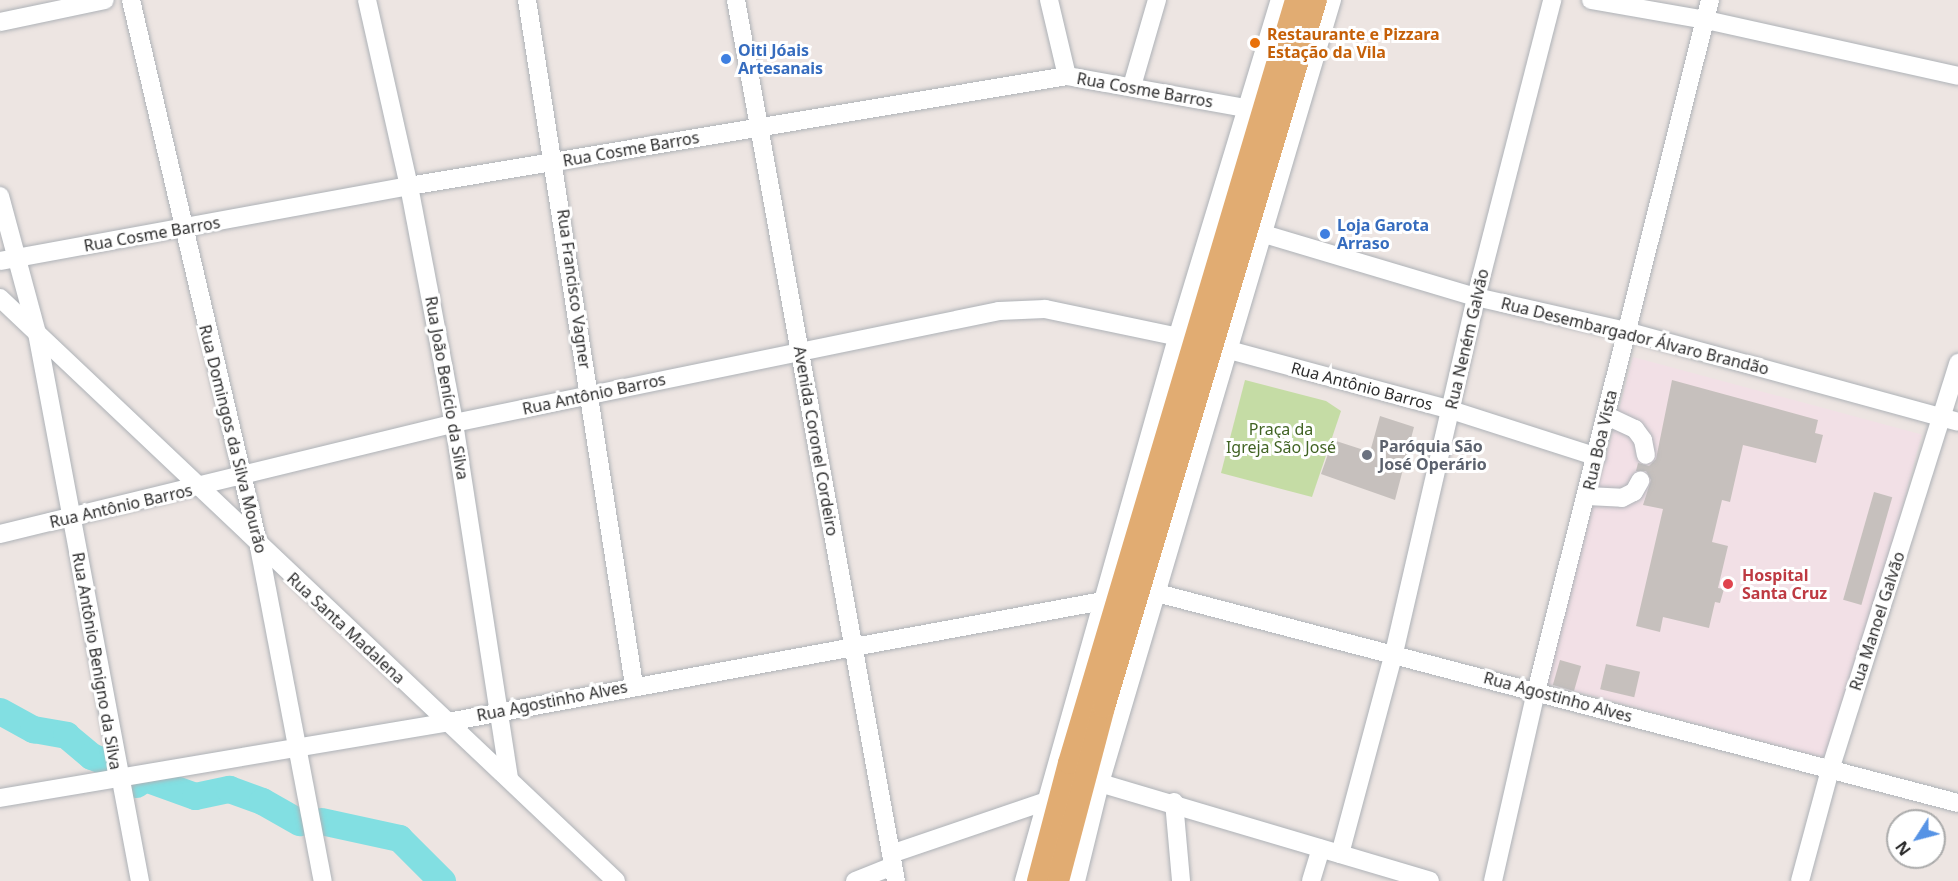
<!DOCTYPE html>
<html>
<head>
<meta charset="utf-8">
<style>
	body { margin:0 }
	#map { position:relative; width:1958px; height:881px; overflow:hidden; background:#ede5e2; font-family:"Noto Sans",sans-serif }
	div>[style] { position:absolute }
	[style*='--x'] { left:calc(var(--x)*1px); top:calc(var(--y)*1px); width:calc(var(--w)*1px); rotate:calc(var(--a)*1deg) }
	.medical>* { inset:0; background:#f2e0e6; transform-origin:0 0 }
	.green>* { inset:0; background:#c5dca5 }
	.river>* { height:27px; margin:-13.5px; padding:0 13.5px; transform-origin:13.5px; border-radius:13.5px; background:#82dfe2 }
	.building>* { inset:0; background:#c6c0bd; transform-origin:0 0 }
	.roads { filter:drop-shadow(0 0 2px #aeb2b7) drop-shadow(0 0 2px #aeb2b7) }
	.minor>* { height:18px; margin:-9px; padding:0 9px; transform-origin:9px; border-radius:9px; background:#fff }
	.major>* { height:22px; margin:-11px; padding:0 11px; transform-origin:11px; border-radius:11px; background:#e1ac72 }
	.dots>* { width:16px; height:16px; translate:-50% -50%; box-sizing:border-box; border:3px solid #fff; border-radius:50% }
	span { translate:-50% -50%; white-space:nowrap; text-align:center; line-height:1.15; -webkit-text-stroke:6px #fff; paint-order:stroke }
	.food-label { font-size:16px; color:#c56008; font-weight:700 }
	.left { translate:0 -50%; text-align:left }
	.shop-label { font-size:16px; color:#366cbe; font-weight:700 }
	.street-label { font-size:16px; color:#2d2d2d }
	.park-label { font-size:16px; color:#416324 }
	.worship-label { font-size:16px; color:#5b616d; font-weight:700 }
	.health-label { font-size:16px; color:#be3a42; font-weight:700 }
	.north { position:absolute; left:1886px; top:809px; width:60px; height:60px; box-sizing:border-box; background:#fff; border:2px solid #ababab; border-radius:50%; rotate:234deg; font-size:16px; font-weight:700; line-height:24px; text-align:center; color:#2d2d2d }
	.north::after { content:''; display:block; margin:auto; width:21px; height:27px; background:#5693e5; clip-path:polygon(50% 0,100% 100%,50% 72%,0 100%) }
</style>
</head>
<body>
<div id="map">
	<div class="medical">
		<i style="left:1633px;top:357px;width:299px;height:338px;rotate:15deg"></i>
	</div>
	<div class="green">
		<i style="clip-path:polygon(1245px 380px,1326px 401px,1341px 411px,1312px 497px,1221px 473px)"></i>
	</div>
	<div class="river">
		<i style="--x:0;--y:711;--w:38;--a:29"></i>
		<i style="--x:33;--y:729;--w:34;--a:10"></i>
		<i style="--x:66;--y:735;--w:33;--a:40"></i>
		<i style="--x:91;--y:756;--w:14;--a:21"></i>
		<i style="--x:136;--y:784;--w:11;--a:-34"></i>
		<i style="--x:145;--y:778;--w:53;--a:19.8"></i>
		<i style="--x:195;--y:796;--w:35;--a:-12"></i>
		<i style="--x:229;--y:789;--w:35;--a:20"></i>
		<i style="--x:262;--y:801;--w:43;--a:29.6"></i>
		<i style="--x:321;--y:821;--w:80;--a:12.3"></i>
		<i style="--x:399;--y:838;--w:61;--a:45"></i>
	</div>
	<div class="building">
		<i style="clip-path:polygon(1672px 380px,1818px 420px,1815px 433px,1823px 435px,1816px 463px,1743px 445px,1730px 502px,1722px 500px,1712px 542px,1728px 546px,1718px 588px,1724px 589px,1720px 603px,1715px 602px,1709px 628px,1663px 617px,1660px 632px,1636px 626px,1663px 509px,1643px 505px,1651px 480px,1646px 471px,1636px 471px,1638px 463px,1649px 466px,1656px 459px)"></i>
		<i style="clip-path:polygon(1380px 416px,1414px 427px,1395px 500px,1321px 474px,1333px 440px,1370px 452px)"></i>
		<i style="left:1874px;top:492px;width:19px;height:112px;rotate:16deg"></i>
		<i style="left:1560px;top:660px;width:22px;height:26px;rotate:16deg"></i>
		<i style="left:1606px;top:664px;width:35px;height:26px;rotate:13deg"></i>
	</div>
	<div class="roads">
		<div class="minor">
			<i style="--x:131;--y:0;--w:562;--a:76.83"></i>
			<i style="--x:259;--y:547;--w:340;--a:79.2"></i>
			<i style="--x:367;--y:0;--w:191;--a:77.3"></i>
			<i style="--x:409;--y:186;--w:241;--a:79.2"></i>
			<i style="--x:454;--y:423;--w:360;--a:81.2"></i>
			<i style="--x:527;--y:0;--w:693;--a:81.12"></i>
			<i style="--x:736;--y:0;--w:895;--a:79.71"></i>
			<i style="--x:1049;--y:0;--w:78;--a:76.7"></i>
			<i style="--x:1591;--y:0;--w:117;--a:9.9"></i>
			<i style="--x:1706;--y:20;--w:258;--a:12.5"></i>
			<i style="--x:0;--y:22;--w:107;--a:-11.8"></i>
			<i style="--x:1132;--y:86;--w:90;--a:-73.8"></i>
			<i style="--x:0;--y:196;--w:142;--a:74.9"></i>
			<i style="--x:37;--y:333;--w:558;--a:79.36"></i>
			<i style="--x:1257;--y:226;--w:11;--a:49"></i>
			<i style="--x:1264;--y:234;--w:221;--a:16.6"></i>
			<i style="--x:1476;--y:297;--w:154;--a:12.8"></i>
			<i style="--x:1626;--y:331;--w:344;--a:15.3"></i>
			<i style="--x:0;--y:261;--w:416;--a:-10.4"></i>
			<i style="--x:409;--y:186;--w:667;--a:-9.49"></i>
			<i style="--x:1067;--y:76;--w:198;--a:10.2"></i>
			<i style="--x:0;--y:298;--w:848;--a:43.42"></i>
			<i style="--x:1229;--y:350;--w:230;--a:15.1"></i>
			<i style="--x:1451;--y:410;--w:153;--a:17.8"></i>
			<i style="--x:1607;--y:416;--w:31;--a:25"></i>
			<i style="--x:1635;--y:429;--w:14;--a:54"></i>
			<i style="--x:1643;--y:440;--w:15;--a:79"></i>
			<i style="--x:1587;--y:496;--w:35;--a:3"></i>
			<i style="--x:1622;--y:498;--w:13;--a:-27"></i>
			<i style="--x:1634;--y:492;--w:13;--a:-61"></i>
			<i style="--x:0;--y:534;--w:467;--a:-13.7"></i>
			<i style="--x:454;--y:423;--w:556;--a:-11.61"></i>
			<i style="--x:999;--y:311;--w:46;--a:-2.5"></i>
			<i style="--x:1045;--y:309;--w:151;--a:11.8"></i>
			<i style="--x:1157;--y:593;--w:828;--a:14.69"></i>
			<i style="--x:1100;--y:783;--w:344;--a:16.5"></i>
			<i style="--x:0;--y:798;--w:454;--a:-9.6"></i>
			<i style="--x:448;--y:722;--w:666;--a:-10.47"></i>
			<i style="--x:1174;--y:802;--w:79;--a:84.9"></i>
			<i style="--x:891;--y:854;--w:162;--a:-18.8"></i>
			<i style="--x:1340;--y:854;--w:208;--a:-75"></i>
			<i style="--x:1394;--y:653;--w:365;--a:-77"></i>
			<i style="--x:1476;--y:297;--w:307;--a:-75.6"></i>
			<i style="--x:855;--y:881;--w:41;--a:-21.5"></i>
			<i style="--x:1024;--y:881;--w:564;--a:-74.26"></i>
			<i style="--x:1177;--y:338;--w:353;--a:-73.1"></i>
			<i style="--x:1076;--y:881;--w:101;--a:-76.2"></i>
			<i style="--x:1100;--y:783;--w:817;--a:-73.5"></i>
			<i style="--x:1311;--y:881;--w:34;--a:-73"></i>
			<i style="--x:1493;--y:881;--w:194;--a:-77.2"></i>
			<i style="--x:1536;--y:692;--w:714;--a:-75.89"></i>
			<i style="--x:1800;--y:881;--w:115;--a:-74.9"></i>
			<i style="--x:1830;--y:770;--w:427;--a:-72.5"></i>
		</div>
		<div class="major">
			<i style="--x:1038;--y:881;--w:122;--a:-75.3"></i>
			<i style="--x:1069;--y:763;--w:796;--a:-73.43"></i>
			<i style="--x:1058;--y:881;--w:180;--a:-75.2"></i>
			<i style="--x:1104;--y:707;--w:738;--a:-73.31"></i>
		</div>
	</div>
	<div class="dots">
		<i style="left:1255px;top:43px;background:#e8710a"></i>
		<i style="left:726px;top:59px;background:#3f7fe0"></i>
		<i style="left:1325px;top:234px;background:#3f7fe0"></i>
		<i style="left:1367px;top:455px;background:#6b7280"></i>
		<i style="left:1728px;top:584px;background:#e0444e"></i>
	</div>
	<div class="food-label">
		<span class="left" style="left:1267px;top:43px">Restaurante e Pizzara<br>Estação da Vila</span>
	</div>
	<div class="shop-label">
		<span class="left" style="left:738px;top:59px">Oiti Jóais<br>Artesanais</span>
		<span class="left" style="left:1337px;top:234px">Loja Garota<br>Arraso</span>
	</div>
	<div class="street-label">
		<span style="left:1145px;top:90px;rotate:10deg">Rua Cosme Barros</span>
		<span style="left:631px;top:149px;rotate:-10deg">Rua Cosme Barros</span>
		<span style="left:152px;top:234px;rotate:-10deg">Rua Cosme Barros</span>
		<span style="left:574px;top:289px;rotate:82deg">Rua Francisco Vagner</span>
		<span style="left:1635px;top:336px;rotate:14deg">Rua Desembargador Álvaro Brandão</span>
		<span style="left:1467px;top:339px;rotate:-77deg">Rua Neném Galvão</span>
		<span style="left:1362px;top:386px;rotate:15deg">Rua Antônio Barros</span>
		<span style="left:447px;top:388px;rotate:80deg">Rua João Benício da Silva</span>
		<span style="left:594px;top:394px;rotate:-12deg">Rua Antônio Barros</span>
		<span style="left:233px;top:439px;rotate:76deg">Rua Domingos da Silva Mourão</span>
		<span style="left:1600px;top:440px;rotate:-77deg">Rua Boa Vista</span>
		<span style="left:816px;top:441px;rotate:80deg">Avenida Coronel Cordeiro</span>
		<span style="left:121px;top:506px;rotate:-13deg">Rua Antônio Barros</span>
		<span style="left:1877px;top:621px;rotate:-72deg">Rua Manoel Galvão</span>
		<span style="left:346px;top:628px;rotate:43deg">Rua Santa Madalena</span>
		<span style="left:97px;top:661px;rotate:80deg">Rua Antônio Benigno da Silva</span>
		<span style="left:1558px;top:697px;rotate:15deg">Rua Agostinho Alves</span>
		<span style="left:552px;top:701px;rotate:-11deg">Rua Agostinho Alves</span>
	</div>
	<div class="park-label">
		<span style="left:1281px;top:438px">Praça da<br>Igreja São José</span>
	</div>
	<div class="worship-label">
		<span class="left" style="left:1379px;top:455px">Paróquia São<br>José Operário</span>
	</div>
	<div class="health-label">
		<span class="left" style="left:1742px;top:584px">Hospital<br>Santa Cruz</span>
	</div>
	<div class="north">N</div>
</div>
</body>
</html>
